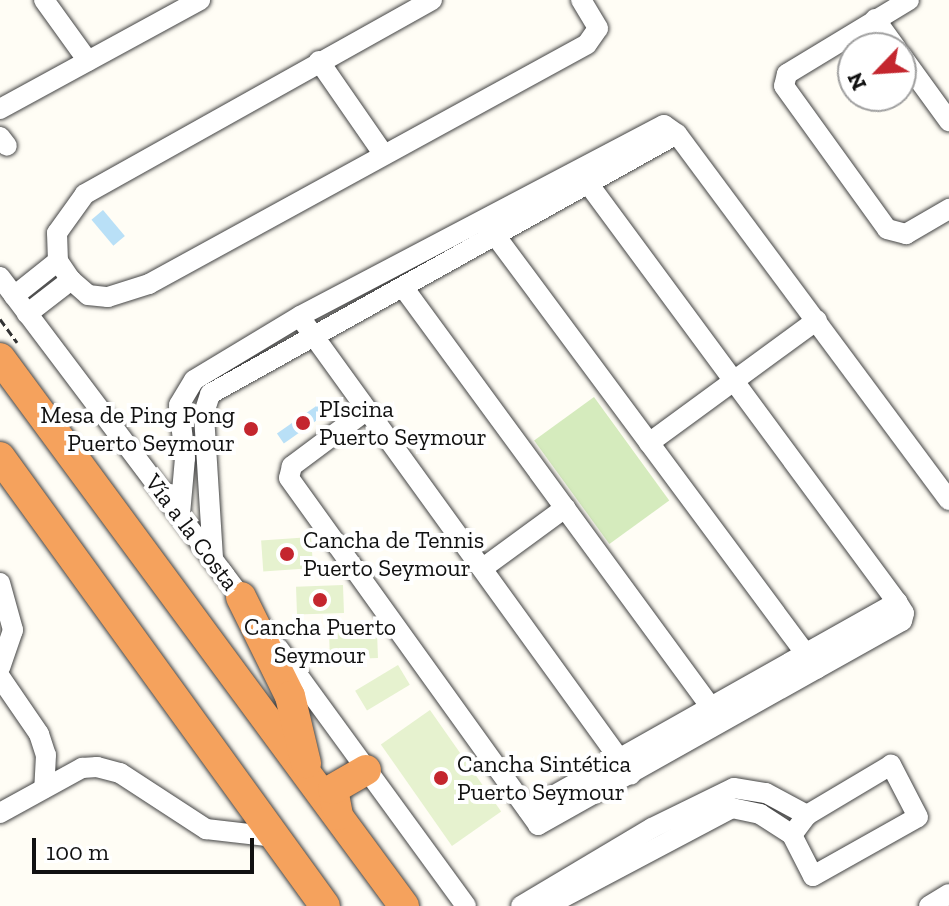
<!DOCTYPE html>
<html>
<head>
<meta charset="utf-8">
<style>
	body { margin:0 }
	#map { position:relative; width:949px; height:906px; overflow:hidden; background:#fffdf5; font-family:"Zilla Slab",serif }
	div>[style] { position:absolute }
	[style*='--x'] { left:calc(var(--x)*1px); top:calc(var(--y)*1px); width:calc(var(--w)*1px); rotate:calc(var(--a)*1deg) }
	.green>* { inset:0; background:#d5ebbd; transform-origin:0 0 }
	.pitch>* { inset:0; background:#e6f2cf; transform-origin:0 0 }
	.water>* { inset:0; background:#b9e0f7; transform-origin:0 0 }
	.path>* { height:3px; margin-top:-1.5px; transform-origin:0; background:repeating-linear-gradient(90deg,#333 0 8px,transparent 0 12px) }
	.roads { filter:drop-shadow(0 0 2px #444) drop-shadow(0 0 2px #444) }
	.minor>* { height:20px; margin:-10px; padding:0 10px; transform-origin:10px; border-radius:10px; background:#fff }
	.highway>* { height:30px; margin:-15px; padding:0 15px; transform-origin:15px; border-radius:15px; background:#f5a25d }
	.dots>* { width:22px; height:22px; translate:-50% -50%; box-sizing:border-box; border:4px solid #fff; border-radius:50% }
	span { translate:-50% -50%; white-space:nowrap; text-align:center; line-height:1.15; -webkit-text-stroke:8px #fff; paint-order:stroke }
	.poi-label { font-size:24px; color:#111 }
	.left { translate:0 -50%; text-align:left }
	.right { translate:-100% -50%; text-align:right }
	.street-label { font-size:24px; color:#111 }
	.north { position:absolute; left:837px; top:32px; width:80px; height:80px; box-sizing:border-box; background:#fff; border:2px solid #a0a0a0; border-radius:50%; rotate:245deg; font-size:22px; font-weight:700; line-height:32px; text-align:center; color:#111 }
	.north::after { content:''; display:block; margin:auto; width:28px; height:36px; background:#c4262e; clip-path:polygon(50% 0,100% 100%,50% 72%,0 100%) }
	.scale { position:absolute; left:32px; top:838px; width:222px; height:36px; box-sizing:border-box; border:4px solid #111; border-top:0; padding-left:10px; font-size:24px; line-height:28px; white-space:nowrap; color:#111; -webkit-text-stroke:6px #fff; paint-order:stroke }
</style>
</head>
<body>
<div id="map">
	<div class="green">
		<i style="left:594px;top:397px;width:128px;height:74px;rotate:54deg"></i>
	</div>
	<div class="pitch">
		<i style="left:311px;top:537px;width:31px;height:50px;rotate:86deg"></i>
		<i style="left:343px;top:585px;width:28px;height:47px;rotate:88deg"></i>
		<i style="left:377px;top:631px;width:27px;height:48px;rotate:88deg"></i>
		<i style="left:398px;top:665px;width:23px;height:50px;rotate:59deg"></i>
		<i style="left:430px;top:710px;width:124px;height:60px;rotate:55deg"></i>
	</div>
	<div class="water">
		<i style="left:103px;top:210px;width:34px;height:15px;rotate:50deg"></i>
		<i style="left:322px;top:402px;width:12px;height:55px;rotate:55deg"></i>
	</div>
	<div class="path">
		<i style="--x:0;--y:319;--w:29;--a:54"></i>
	</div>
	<div class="roads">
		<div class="minor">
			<i style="--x:44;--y:0;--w:75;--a:54.2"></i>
			<i style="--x:432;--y:0;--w:398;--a:150.8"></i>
			<i style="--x:85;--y:194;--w:48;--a:125.7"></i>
			<i style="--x:57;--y:233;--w:28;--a:88"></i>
			<i style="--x:58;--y:261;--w:23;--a:56"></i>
			<i style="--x:71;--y:280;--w:23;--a:41"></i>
			<i style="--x:88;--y:295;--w:20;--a:6"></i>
			<i style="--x:108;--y:297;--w:43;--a:-17.6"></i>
			<i style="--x:149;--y:284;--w:499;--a:-28.7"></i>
			<i style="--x:587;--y:44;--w:19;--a:-55"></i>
			<i style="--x:598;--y:28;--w:33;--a:-121"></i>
			<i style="--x:909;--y:0;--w:143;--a:148.8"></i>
			<i style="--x:787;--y:74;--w:12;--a:104"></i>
			<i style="--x:784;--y:86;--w:176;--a:54.2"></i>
			<i style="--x:887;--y:229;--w:20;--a:15"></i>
			<i style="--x:906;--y:234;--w:50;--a:-30.2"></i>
			<i style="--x:875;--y:19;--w:36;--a:54"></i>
			<i style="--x:901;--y:55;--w:82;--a:54"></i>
			<i style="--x:319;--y:61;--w:111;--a:55.3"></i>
			<i style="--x:0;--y:109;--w:228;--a:-28.6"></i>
			<i style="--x:0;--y:137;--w:11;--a:52"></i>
			<i style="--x:489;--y:227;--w:550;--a:53.42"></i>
			<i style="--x:0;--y:277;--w:411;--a:53"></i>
			<i style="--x:403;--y:287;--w:519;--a:53.77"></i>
			<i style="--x:14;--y:296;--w:56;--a:-38.5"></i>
			<i style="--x:27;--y:314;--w:56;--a:-37.7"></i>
			<i style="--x:305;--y:324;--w:556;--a:54.14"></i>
			<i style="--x:367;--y:410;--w:94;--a:143.3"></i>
			<i style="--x:292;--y:466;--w:12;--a:104"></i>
			<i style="--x:289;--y:478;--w:427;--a:54.3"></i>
			<i style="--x:538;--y:825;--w:417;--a:-29.3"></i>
			<i style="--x:902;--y:621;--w:8;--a:-76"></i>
			<i style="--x:904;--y:613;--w:13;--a:-122"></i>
			<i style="--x:897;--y:602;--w:522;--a:-126.43"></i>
			<i style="--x:649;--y:443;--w:208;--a:-36.2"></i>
			<i style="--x:180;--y:514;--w:56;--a:-84.9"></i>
			<i style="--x:185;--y:458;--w:53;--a:-96.5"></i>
			<i style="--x:179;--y:405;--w:29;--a:-59"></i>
			<i style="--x:194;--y:380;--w:124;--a:-31.1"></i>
			<i style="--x:300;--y:316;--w:411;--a:-27.7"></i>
			<i style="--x:664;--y:125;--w:16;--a:35"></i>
			<i style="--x:677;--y:134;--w:456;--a:53.4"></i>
			<i style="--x:213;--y:558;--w:145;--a:-93.6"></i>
			<i style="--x:204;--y:413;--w:20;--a:-72"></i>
			<i style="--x:210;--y:394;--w:534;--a:-29.11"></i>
			<i style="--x:483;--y:568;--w:102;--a:-36.2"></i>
			<i style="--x:0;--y:583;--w:49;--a:74.5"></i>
			<i style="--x:13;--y:630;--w:39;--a:109"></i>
			<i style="--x:278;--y:648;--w:319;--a:53.9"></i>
			<i style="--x:0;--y:677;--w:69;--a:55.6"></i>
			<i style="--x:39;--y:734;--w:22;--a:72"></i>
			<i style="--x:46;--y:755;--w:33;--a:93"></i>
			<i style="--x:528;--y:810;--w:424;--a:-29.4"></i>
			<i style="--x:0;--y:813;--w:94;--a:-28.8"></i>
			<i style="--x:82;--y:768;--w:15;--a:-4"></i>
			<i style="--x:97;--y:767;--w:24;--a:15"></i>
			<i style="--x:120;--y:773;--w:103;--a:33.1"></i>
			<i style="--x:206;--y:829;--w:68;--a:6.7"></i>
			<i style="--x:521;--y:906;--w:152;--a:-30.8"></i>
			<i style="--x:652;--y:828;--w:91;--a:-26"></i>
			<i style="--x:734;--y:788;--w:32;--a:9"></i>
			<i style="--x:766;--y:793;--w:47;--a:28.2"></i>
			<i style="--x:547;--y:906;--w:209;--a:-27.9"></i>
			<i style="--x:732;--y:808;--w:29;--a:12"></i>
			<i style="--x:760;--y:814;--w:38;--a:33"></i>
			<i style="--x:792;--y:835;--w:46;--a:62.9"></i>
			<i style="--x:813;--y:876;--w:120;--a:-29.3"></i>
			<i style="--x:918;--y:817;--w:59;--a:-117.4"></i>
			<i style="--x:891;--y:765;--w:98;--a:149.2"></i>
			<i style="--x:807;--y:815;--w:25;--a:127"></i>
			<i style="--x:929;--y:906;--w:23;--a:-31"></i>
		</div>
		<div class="highway">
			<i style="--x:0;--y:358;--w:681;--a:53.6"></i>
			<i style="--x:0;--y:457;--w:554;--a:54.1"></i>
			<i style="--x:241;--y:597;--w:110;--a:63.7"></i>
			<i style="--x:290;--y:696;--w:69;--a:76.6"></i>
			<i style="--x:338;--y:815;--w:26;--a:-101"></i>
			<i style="--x:333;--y:789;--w:38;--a:-30"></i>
		</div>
	</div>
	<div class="dots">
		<i style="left:303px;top:423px;background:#c4262e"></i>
		<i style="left:251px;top:429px;background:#c4262e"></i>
		<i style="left:287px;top:554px;background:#c4262e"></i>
		<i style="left:320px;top:600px;background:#c4262e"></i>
		<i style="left:441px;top:778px;background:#c4262e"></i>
	</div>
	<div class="poi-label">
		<span class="left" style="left:319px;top:423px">PIscina<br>Puerto Seymour</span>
		<span class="right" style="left:235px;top:429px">Mesa de Ping Pong<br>Puerto Seymour</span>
		<span class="left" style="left:303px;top:554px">Cancha de Tennis<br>Puerto Seymour</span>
		<span style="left:320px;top:641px">Cancha Puerto<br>Seymour</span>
		<span class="left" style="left:457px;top:778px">Cancha Sintética<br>Puerto Seymour</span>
	</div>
	<div class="street-label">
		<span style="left:192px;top:532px;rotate:53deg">Vía a la Costa</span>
	</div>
	<div class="north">N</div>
	<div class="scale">100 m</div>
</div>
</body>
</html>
